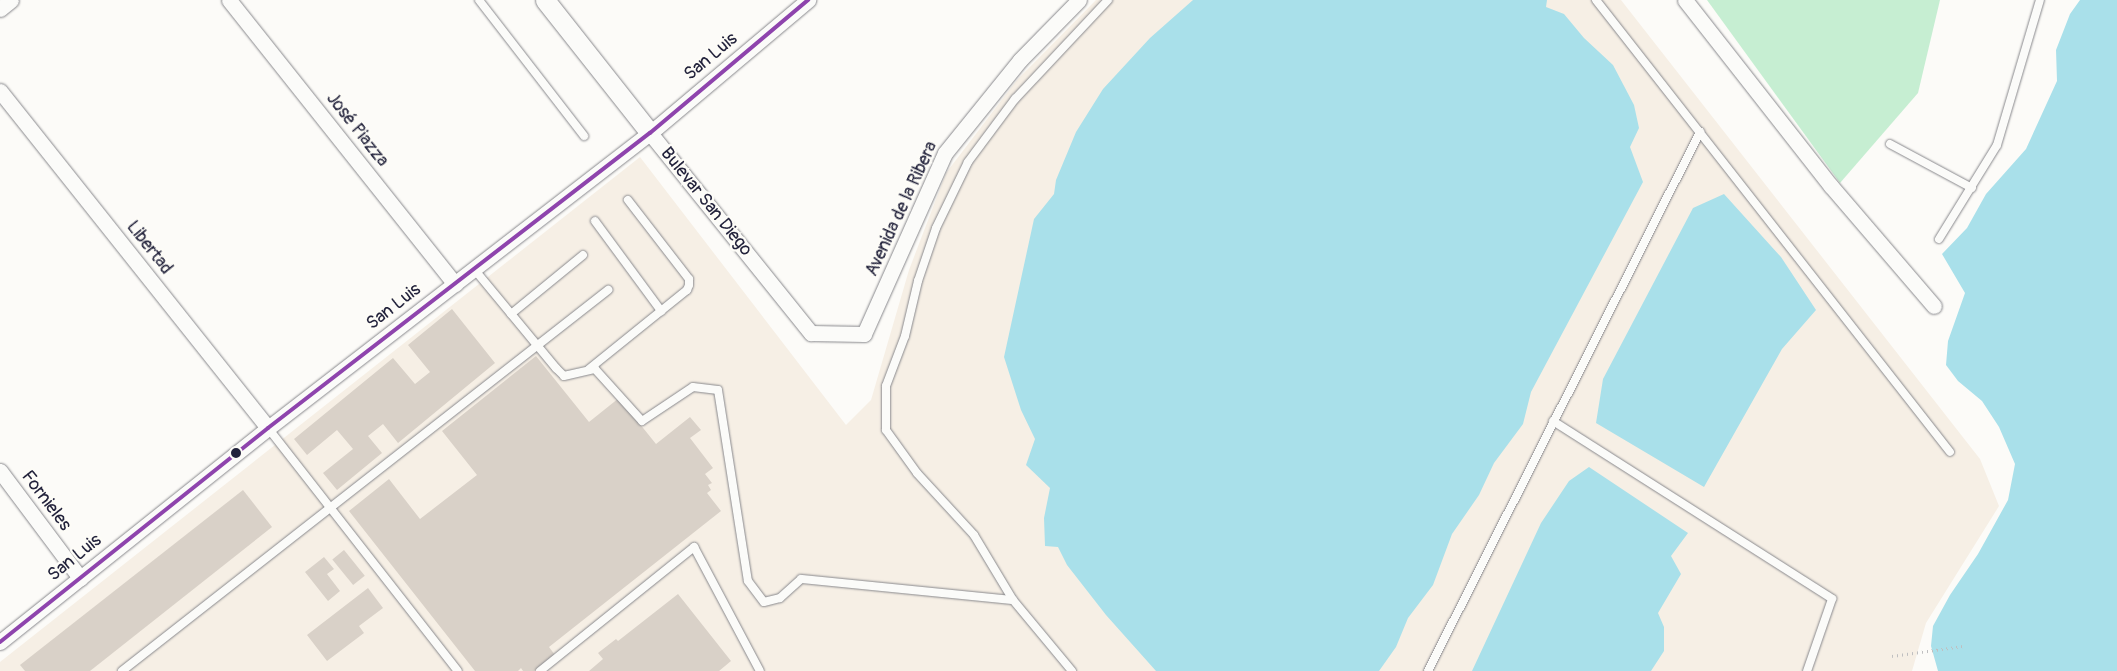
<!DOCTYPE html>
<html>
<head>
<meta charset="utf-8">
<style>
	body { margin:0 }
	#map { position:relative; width:2117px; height:671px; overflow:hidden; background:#fcfbf8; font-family:Pangolin,sans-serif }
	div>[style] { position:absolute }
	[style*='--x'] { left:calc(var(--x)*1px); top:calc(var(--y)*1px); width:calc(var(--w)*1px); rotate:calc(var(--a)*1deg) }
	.built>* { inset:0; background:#f6efe5 }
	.green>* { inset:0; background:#c6eed2 }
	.water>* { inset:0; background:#a9e0ea }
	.building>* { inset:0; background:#d9d1c8; transform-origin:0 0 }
	.path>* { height:2.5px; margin-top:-1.25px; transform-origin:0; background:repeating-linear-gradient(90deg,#bfbfc0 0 1px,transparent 0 5px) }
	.roads { filter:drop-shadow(0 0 1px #88888c) drop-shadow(0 0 1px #88888c) }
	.service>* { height:8px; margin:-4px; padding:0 4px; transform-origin:4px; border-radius:4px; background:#fbfbf9 }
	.minor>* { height:15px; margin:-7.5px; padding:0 7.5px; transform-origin:7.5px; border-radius:7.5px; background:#fbfbf9 }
	.tertiary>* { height:19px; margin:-9.5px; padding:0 9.5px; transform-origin:9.5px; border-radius:9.5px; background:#fbfbf9 }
	.bus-1>* { height:4px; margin:-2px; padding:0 2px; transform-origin:2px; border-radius:2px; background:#8e44ad }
	.dots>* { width:14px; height:14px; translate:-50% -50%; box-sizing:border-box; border:2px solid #fdfcf7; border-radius:50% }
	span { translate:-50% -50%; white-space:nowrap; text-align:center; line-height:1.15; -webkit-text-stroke:4.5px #fdfcf7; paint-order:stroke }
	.street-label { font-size:18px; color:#22223b }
</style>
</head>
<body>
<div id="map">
	<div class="built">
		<i style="clip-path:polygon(1096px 0,1621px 0,1980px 459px,1999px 506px,1926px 623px,1912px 671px,0 671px,0 662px,640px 157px,846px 425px,871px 400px,909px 270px,946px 173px,1017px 80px)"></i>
	</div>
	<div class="green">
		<i style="clip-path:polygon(1707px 0,1940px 0,1918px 93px,1840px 183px)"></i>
	</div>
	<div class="water">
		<i style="clip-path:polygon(1193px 0,1547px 0,1546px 7px,1564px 14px,1584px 38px,1613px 65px,1634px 105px,1639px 128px,1630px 147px,1643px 182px,1531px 392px,1523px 424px,1494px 463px,1479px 495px,1452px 534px,1433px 585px,1408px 618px,1396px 647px,1379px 671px,1156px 671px,1106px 615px,1067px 565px,1058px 547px,1045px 546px,1044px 518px,1050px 488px,1026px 465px,1035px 439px,1021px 410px,1004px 357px,1034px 219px,1054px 194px,1056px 180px,1076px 132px,1103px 89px,1150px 38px)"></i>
		<i style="clip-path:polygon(2080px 0,2117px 0,2117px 671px,1938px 671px,1931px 646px,1933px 626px,1950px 595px,1978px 554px,2008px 500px,2015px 464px,1999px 427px,1982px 401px,1958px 381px,1946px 365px,1948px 341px,1965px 293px,1942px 254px,1967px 228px,1986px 194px,2026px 149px,2057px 81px,2056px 50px,2070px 14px)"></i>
		<i style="clip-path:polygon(1724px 194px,1781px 257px,1816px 310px,1782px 349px,1704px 487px,1596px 423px,1603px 379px,1693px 208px)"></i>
		<i style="clip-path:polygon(1589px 467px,1688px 533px,1671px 556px,1681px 574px,1658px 613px,1664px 627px,1664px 651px,1651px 671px,1472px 671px,1541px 523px,1569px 481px)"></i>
	</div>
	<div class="building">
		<i style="clip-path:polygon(452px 309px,495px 363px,398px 443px,383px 424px,368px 436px,382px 453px,337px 490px,323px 473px,353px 449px,337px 430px,307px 455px,294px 439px,393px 358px,415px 384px,430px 372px,408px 345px)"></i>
		<i style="clip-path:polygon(536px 356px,589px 422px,619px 398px,656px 444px,690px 417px,701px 430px,690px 438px,713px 468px,705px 474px,712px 483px,708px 485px,711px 490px,707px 493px,721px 511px,549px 647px,555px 655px,534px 671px,523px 671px,521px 668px,518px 671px,475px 671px,349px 511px,389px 479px,420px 519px,477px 475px,442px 431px)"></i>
		<i style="clip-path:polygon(243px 490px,272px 527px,90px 671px,25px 671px,20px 665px)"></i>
		<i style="left:344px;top:550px;width:33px;height:15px;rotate:51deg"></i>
		<i style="clip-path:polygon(324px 557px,334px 569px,327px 574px,340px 591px,328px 601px,305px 572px)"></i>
		<i style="clip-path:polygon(368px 588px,383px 608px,359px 626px,364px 633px,327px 661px,307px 635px)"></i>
		<i style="clip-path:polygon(678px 594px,731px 661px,719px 671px,589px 671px,603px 659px,598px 653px,616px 639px,618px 641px)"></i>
	</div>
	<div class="path">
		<i style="--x:1892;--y:656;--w:72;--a:-8"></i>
	</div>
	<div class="roads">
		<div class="service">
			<i style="--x:479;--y:0;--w:172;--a:52.3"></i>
			<i style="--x:1596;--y:0;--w:574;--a:51.93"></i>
			<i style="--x:1890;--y:144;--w:93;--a:28.2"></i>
			<i style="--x:595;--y:221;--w:112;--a:53.7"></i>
			<i style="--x:1939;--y:239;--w:110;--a:-58.3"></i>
			<i style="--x:1997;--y:145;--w:151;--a:-73.5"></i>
			<i style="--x:474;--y:269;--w:129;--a:50.4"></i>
			<i style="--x:556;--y:368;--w:11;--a:45"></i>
			<i style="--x:564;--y:376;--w:32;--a:-13"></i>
			<i style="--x:595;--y:369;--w:70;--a:47.9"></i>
			<i style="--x:642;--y:421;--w:61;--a:-33.7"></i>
			<i style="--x:693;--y:387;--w:25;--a:7"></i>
			<i style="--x:718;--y:390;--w:193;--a:81.1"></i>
			<i style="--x:748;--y:581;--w:26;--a:53"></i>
			<i style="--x:764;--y:602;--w:16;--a:-14"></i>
			<i style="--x:780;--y:598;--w:28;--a:-42"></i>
			<i style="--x:801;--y:579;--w:213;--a:5.7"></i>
			<i style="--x:511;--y:314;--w:93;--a:-39.3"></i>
			<i style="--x:589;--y:369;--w:126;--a:-38.9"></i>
			<i style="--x:687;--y:290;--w:5;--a:-68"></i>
			<i style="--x:689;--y:285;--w:6;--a:-90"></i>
			<i style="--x:689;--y:279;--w:100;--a:-127.7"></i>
			<i style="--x:1553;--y:421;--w:331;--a:32.5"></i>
			<i style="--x:1832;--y:599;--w:76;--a:109.1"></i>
			<i style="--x:268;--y:428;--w:308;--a:52"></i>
			<i style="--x:122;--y:671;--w:618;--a:-38.09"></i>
			<i style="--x:540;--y:671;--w:198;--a:-38.8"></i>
			<i style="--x:694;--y:547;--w:140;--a:62"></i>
			<i style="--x:1072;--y:671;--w:92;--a:-129.7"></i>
			<i style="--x:1013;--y:600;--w:76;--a:-121"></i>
			<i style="--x:974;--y:535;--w:84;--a:-132.6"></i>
			<i style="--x:917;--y:473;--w:53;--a:-125.8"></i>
			<i style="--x:886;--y:430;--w:44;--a:-90"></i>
			<i style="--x:886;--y:386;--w:53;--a:-69.2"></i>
			<i style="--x:905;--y:336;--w:57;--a:-76.7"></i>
			<i style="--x:918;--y:281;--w:56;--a:-71.2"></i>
			<i style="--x:936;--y:228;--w:73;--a:-64.1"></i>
			<i style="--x:968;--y:162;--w:79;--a:-53.3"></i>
			<i style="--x:1015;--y:99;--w:136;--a:-46.8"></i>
			<i style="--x:1428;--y:671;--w:604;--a:-63.22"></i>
		</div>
		<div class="minor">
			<i style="--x:229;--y:0;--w:363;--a:51.5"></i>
			<i style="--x:1685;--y:0;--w:236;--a:51.9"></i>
			<i style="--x:1831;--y:186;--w:158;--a:49.4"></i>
			<i style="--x:0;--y:9;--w:14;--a:-39"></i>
			<i style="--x:0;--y:91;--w:431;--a:51.5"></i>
			<i style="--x:650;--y:133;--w:257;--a:51.2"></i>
			<i style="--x:811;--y:333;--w:53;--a:1.1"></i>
			<i style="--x:864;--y:334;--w:198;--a:-65.9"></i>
			<i style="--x:945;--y:153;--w:119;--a:-51.1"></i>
			<i style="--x:1020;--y:60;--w:84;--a:-45.5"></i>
			<i style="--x:0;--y:471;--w:134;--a:53.2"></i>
			<i style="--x:0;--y:642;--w:343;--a:-38.6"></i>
			<i style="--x:268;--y:428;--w:483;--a:-37.7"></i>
			<i style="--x:650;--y:133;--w:207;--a:-40.1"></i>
		</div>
		<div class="tertiary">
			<i style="--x:545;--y:0;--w:169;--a:51.7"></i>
		</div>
	</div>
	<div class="bus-1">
		<i style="--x:0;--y:642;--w:343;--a:-38.6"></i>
		<i style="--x:268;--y:428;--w:483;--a:-37.7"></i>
		<i style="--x:650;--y:133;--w:207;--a:-40.1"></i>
	</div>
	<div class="dots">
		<i style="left:236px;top:453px;background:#22223b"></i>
	</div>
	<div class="street-label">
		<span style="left:711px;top:57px;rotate:-40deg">San Luis</span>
		<span style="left:357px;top:130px;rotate:52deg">José Piazza</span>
		<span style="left:706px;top:202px;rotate:51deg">Bulevar San Diego</span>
		<span style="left:902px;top:209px;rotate:-65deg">Avenida de la Ribera</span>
		<span style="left:149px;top:248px;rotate:52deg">Libertad</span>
		<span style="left:394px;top:307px;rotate:-38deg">San Luis</span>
		<span style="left:46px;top:501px;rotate:53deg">Fornieles</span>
		<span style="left:75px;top:558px;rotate:-39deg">San Luis</span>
	</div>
</div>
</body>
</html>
